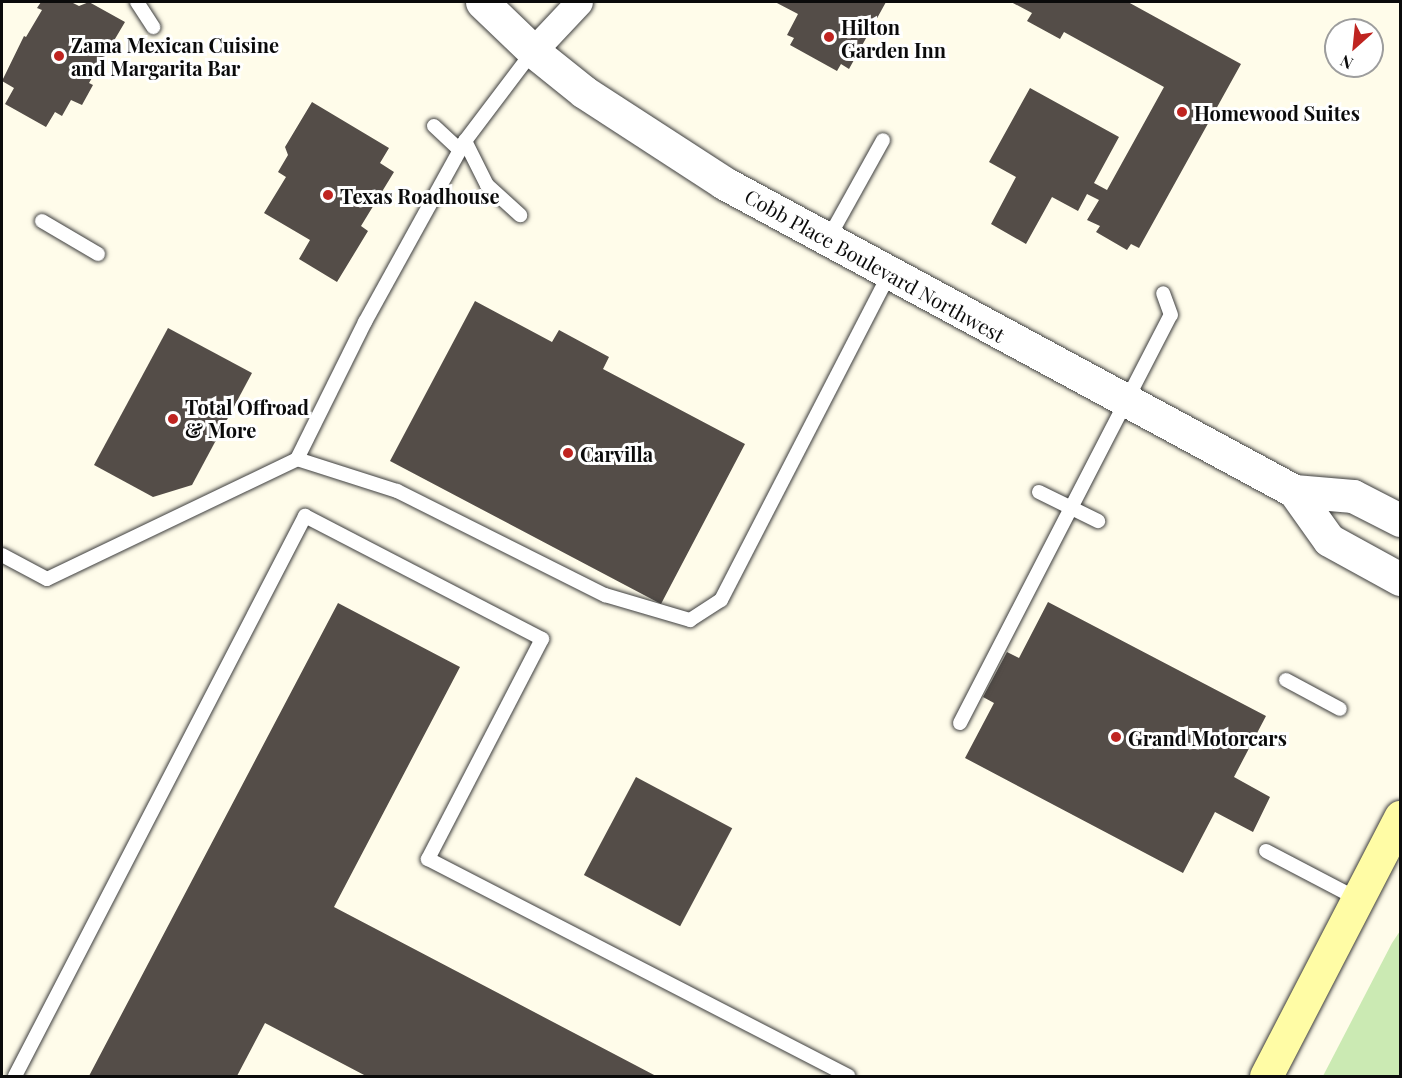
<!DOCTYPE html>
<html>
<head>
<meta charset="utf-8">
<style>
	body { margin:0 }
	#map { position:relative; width:1402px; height:1078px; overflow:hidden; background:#fffcea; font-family:"Playfair Display",serif }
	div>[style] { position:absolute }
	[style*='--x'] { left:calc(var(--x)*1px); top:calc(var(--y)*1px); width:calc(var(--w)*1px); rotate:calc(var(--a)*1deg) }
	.green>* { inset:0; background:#cbeab3 }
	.building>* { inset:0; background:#544d48; transform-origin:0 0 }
	.roads { filter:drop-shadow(0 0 2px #3e3e3e) drop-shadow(0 0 2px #3e3e3e) }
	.service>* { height:14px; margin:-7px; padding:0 7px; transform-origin:7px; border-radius:7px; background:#fff }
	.minor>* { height:27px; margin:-13.5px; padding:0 13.5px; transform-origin:13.5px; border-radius:13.5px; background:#fff }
	.tertiary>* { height:33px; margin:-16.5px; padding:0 16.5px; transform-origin:16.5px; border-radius:16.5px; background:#fff }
	.secondary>* { height:33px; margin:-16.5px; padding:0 16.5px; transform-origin:16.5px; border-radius:16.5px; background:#fffca5 }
	.dots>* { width:16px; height:16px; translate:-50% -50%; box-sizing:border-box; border:3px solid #fff; border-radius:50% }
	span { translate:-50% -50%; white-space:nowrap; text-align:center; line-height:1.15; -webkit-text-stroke:6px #fff; paint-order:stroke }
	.poi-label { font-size:20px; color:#0b0b0b; font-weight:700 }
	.left { translate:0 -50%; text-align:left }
	.street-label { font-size:20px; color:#0b0b0b }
	.frame { position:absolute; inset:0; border:3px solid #0b0b0b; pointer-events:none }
	.north { position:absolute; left:1324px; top:18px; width:60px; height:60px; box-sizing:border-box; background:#fff; border:2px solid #9d9d9d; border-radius:50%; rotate:207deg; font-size:16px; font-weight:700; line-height:24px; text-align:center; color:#0b0b0b }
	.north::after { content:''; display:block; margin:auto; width:21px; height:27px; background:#bf2420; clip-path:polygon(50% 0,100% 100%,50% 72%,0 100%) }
</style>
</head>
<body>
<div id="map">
	<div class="green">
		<i style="clip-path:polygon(1400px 931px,1400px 1076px,1323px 1076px,1392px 943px)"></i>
	</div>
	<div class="building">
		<i style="clip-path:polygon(41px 2px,71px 2px,79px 6px,89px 2px,125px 22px,89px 83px,93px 85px,82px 105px,71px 100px,62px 116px,55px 112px,46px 127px,5px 104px,14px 88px,2px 81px,24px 36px,26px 37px,42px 10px,37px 8px)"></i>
		<i style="clip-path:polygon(775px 2px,886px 2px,849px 69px,841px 64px,837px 71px,790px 45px,794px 38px,787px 35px,798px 14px)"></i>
		<i style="clip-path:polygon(1011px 2px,1128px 2px,1241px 64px,1139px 248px,1131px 244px,1127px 250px,1096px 232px,1100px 226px,1087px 220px,1099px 200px,1087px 194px,1078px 211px,1052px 197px,1026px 244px,991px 224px,1016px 177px,989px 162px,1030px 88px,1119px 137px,1094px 183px,1107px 190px,1164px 87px,1064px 32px,1060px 39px,1027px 21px,1032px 13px)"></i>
		<i style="clip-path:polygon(312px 102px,389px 148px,380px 163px,394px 172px,361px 226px,368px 231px,337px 282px,299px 259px,310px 240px,264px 213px,286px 177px,278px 172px,288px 155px,285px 147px)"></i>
		<i style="clip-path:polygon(475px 301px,552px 342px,559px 330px,609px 357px,603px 369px,745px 444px,661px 604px,390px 461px)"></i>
		<i style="clip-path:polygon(168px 328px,252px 373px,192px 485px,153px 497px,94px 465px)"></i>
		<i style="clip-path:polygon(1048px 602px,1266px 716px,1234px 777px,1270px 797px,1253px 832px,1215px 812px,1183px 873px,965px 758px,994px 703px,983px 697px,1007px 652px,1019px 658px)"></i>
		<i style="clip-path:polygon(338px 603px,460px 667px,334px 907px,656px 1076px,366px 1076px,265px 1023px,237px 1076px,89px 1076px)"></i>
		<i style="left:636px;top:777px;width:109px;height:111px;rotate:28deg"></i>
	</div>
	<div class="roads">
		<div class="service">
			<i style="--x:137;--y:2;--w:30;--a:57"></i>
			<i style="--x:434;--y:126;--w:35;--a:43"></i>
			<i style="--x:465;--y:141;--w:49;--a:63.4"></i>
			<i style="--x:487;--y:185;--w:45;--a:42.3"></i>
			<i style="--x:42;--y:221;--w:65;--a:30.5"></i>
			<i style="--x:828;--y:239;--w:113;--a:-60.9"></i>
			<i style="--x:297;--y:459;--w:105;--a:17.7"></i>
			<i style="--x:397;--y:491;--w:233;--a:26.6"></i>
			<i style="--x:605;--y:595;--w:89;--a:16.4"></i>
			<i style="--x:690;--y:620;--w:37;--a:-33"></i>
			<i style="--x:721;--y:600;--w:368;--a:-62.7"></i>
			<i style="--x:1039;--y:492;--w:66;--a:26.2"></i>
			<i style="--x:2;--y:555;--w:51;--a:28.1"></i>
			<i style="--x:47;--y:579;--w:277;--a:-25.6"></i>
			<i style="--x:297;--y:459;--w:153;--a:-63.6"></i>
			<i style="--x:365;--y:322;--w:207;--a:-61.1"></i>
			<i style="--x:465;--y:141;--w:113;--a:-52.9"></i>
			<i style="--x:1286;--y:680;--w:61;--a:28.2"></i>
			<i style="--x:960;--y:723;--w:459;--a:-62.7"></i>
			<i style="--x:1171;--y:315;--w:23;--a:-110"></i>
			<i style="--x:1266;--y:851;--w:104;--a:27.6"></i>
			<i style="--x:15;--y:1076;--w:631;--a:-62.62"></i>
			<i style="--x:305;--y:516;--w:267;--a:27.4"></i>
			<i style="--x:542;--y:639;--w:248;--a:117.4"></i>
			<i style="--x:428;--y:859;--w:473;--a:27.3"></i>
		</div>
		<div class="minor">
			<i style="--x:533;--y:51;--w:67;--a:-46.8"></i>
		</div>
		<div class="tertiary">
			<i style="--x:482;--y:2;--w:71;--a:43.9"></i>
			<i style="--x:533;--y:51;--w:65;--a:38.8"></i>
			<i style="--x:584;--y:92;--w:167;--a:33"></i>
			<i style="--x:724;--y:183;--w:648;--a:28.38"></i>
			<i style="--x:1294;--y:491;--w:59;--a:4.8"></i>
			<i style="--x:1353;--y:496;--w:53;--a:27.1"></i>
			<i style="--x:1294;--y:491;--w:60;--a:54.5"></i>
			<i style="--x:1329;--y:540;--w:81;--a:28.8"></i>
		</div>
		<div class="secondary">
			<i style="--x:1266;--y:1076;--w:292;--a:-62.6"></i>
		</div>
	</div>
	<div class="dots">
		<i style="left:829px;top:37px;background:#bf2420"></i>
		<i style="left:59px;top:56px;background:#bf2420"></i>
		<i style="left:1182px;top:112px;background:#bf2420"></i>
		<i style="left:328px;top:195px;background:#bf2420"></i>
		<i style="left:173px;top:419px;background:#bf2420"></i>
		<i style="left:568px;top:453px;background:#bf2420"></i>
		<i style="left:1116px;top:737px;background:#bf2420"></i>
	</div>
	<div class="poi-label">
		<span class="left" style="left:841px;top:38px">Hilton<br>Garden Inn</span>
		<span class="left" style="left:71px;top:56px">Zama Mexican Cuisine<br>and Margarita Bar</span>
		<span class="left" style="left:1194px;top:112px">Homewood Suites</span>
		<span class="left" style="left:340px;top:195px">Texas Roadhouse</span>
		<span class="left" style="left:185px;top:418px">Total Offroad<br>&amp; More</span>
		<span class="left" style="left:580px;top:453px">Carvilla</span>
		<span class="left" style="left:1128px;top:737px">Grand Motorcars</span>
	</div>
	<div class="street-label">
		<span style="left:875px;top:265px;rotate:29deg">Cobb Place Boulevard Northwest</span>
	</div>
	<div class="frame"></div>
	<div class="north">N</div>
</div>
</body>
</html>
